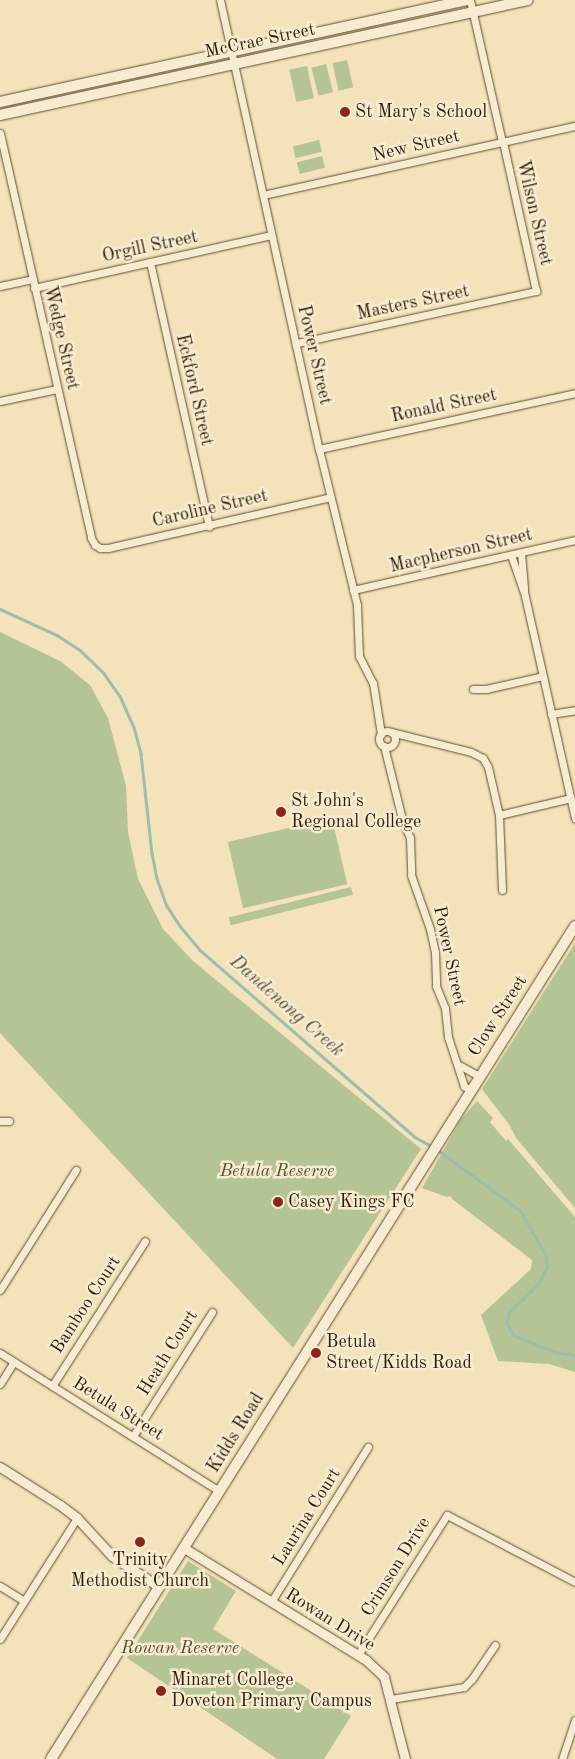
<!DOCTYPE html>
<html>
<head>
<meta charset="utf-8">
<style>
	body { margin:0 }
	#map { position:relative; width:575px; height:1759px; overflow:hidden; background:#f3e2ba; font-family:"Old Standard TT",serif }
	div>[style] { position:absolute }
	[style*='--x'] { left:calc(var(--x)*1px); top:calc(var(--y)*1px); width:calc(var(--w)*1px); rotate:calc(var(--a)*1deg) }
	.green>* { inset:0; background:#b5c494; transform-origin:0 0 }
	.stream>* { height:2.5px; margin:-1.25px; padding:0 1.25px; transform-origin:1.25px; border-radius:1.25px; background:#9bbeaf }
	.roads { filter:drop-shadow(0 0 1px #604e30) drop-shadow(0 0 1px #604e30) }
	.minor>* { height:7px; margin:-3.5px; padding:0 3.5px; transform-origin:3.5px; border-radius:3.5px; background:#f7ecd2 }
	.minor>.ring { margin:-3.5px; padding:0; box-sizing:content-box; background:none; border:7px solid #f7ecd2; border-radius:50% }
	.tertiary>* { height:9px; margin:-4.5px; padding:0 4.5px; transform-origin:4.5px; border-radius:4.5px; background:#f7ecd2 }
	.secondary>* { height:10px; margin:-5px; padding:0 5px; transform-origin:5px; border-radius:5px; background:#f7ecd2 }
	.dots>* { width:14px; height:14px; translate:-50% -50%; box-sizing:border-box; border:2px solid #f7ecd2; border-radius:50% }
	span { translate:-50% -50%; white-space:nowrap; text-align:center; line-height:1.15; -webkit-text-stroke:5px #f7ecd2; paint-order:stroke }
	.street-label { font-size:18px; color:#2f1c02 }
	.poi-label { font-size:18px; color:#2f1c02 }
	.left { translate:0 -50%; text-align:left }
	.park-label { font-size:18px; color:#574e2e; font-style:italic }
	.water-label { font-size:19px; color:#4f4d36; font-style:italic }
</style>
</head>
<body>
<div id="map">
	<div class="green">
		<i style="left:347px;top:60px;width:28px;height:15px;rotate:77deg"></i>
		<i style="left:326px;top:64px;width:29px;height:15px;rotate:76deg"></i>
		<i style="left:307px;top:66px;width:33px;height:18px;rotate:78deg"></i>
		<i style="left:319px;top:140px;width:12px;height:27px;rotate:76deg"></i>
		<i style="left:322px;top:156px;width:12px;height:26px;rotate:76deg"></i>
		<i style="clip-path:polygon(0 632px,60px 661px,90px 685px,108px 718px,126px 786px,128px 832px,138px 879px,163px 929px,193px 961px,421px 1149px,293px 1348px,0 1033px)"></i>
		<i style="left:332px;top:818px;width:68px;height:107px;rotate:77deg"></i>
		<i style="left:351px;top:887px;width:8px;height:126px;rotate:76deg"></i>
		<i style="clip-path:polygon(575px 943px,575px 1208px,516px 1138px,510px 1126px,482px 1089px)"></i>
		<i style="clip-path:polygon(477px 1101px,493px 1118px,490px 1122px,506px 1141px,508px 1139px,575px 1217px,575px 1372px,549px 1364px,498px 1361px,481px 1315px,531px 1269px,532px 1260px,452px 1199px,451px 1196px,447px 1197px,422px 1188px,461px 1119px)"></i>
		<i style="clip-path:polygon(188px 1561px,236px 1591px,213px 1629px,351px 1716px,324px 1759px,277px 1759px,127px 1658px)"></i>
	</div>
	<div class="stream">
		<i style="--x:0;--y:609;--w:63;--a:24.5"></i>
		<i style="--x:57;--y:635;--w:27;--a:33"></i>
		<i style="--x:80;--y:650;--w:32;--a:44"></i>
		<i style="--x:103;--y:672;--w:29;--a:55"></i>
		<i style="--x:120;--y:696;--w:34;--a:66"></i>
		<i style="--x:134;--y:727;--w:28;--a:75"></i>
		<i style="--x:141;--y:754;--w:100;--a:83.7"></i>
		<i style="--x:152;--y:853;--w:26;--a:79"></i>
		<i style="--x:157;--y:879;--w:29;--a:70"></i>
		<i style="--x:167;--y:906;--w:24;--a:57"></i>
		<i style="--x:180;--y:926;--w:31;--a:50"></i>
		<i style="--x:200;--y:950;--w:285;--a:41"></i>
		<i style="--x:415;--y:1137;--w:21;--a:29"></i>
		<i style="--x:438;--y:1150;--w:103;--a:36.3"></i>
		<i style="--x:521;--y:1211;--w:51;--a:60.9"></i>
		<i style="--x:546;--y:1256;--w:12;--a:85"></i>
		<i style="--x:547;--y:1268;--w:18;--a:117"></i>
		<i style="--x:539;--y:1284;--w:42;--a:136"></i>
		<i style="--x:509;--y:1313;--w:10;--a:101"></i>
		<i style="--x:507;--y:1323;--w:13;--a:63"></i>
		<i style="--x:513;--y:1335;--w:45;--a:22"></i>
		<i style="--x:555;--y:1352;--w:20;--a:9"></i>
	</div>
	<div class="roads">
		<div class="minor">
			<i style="--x:220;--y:0;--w:460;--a:77.6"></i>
			<i style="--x:319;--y:449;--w:161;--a:76.3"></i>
			<i style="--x:357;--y:605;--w:51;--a:87.8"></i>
			<i style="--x:359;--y:656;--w:30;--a:63"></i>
			<i style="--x:373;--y:683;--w:52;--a:81.1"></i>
			<i style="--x:470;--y:0;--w:146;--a:77.3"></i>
			<i style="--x:0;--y:133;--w:415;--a:77.3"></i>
			<i style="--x:91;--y:538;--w:8;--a:60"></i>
			<i style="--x:95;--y:545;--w:6;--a:31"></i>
			<i style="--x:100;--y:548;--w:8;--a:0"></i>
			<i style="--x:108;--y:548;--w:228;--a:-12.9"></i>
			<i style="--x:263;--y:195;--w:320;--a:-12.5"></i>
			<i style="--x:150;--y:262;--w:271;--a:77.4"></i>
			<i style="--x:0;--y:286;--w:33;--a:-12"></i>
			<i style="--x:34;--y:288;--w:243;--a:-12.6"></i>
			<i style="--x:297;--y:343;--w:245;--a:-12.3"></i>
			<i style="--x:536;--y:291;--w:153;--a:-102.5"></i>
			<i style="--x:0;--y:401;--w:58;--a:-11.9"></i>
			<i style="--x:319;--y:449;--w:262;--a:-12.3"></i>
			<i style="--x:521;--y:553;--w:36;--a:85"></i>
			<i style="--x:511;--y:555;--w:39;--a:71"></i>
			<i style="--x:524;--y:592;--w:232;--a:77.3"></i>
			<i style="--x:353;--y:590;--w:228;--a:-12.7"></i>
			<i style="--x:473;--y:689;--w:13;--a:0"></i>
			<i style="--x:486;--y:689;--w:58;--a:-12.8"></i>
			<i style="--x:551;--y:714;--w:24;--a:-9"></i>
			<i class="ring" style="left:379px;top:731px;width:9px;height:9px"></i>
			<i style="--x:391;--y:732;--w:82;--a:14"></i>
			<i style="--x:471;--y:752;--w:13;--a:27"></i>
			<i style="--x:483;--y:758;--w:10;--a:61"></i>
			<i style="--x:488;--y:767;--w:49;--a:77.1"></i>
			<i style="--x:499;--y:815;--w:74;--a:-13.3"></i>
			<i style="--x:384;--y:746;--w:75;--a:76.1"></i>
			<i style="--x:402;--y:819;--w:21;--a:67"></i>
			<i style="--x:410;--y:838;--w:37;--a:88"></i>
			<i style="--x:411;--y:875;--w:57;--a:70.6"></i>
			<i style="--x:430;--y:929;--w:24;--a:78"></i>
			<i style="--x:435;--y:952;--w:34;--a:88"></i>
			<i style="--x:436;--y:986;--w:24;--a:68"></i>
			<i style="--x:445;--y:1008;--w:29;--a:84"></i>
			<i style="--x:448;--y:1037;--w:52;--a:71.9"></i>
			<i style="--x:464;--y:1086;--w:7;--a:34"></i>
			<i style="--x:499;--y:815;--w:75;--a:87.7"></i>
			<i style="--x:459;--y:1065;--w:23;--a:29"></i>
			<i style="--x:0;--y:1121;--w:9;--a:0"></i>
			<i style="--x:0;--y:1290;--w:142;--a:-57.7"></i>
			<i style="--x:0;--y:1353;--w:259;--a:32.2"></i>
			<i style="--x:0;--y:1384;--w:26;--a:-58"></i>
			<i style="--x:52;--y:1386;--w:172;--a:-57.3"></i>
			<i style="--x:133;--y:1436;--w:147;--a:-57.5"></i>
			<i style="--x:0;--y:1586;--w:28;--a:32"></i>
			<i style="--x:271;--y:1602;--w:183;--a:-58"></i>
			<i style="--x:0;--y:1639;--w:143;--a:-57.5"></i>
			<i style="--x:358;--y:1655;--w:166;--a:-57.6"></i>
			<i style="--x:447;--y:1515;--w:144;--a:27.6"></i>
			<i style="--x:391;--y:1699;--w:74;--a:-9.3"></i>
			<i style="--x:464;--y:1687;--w:11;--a:-45"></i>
			<i style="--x:472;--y:1679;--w:41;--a:-55.9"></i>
			<i style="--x:562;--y:1759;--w:41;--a:-71.6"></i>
		</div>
		<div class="tertiary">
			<i style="--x:0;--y:1467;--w:71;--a:32.3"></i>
			<i style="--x:60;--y:1505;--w:21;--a:37"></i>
			<i style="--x:77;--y:1518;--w:52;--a:47.4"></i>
			<i style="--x:112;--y:1556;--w:56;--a:33.4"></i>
			<i style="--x:184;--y:1548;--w:214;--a:31.6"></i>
			<i style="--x:366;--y:1660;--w:25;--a:43"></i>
			<i style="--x:384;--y:1677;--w:85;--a:75.6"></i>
		</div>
		<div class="secondary">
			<i style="--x:0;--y:102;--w:479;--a:-12.3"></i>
			<i style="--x:0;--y:115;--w:540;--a:-12.29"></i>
			<i style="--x:51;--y:1759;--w:984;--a:-57.83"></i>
		</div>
	</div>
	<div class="dots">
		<i style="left:345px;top:112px;background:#8f2418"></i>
		<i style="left:281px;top:812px;background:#8f2418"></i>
		<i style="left:278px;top:1202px;background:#8f2418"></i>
		<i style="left:316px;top:1353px;background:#8f2418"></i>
		<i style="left:140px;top:1542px;background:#8f2418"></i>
		<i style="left:161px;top:1691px;background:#8f2418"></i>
	</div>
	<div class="street-label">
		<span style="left:260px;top:41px;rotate:-12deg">McCrae Street</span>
		<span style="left:416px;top:146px;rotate:-13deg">New Street</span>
		<span style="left:534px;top:213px;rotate:77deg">Wilson Street</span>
		<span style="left:150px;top:247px;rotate:-12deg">Orgill Street</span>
		<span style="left:413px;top:303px;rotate:-12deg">Masters Street</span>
		<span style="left:61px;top:338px;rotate:77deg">Wedge Street</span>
		<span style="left:314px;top:355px;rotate:77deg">Power Street</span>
		<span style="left:194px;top:390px;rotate:77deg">Eckford Street</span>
		<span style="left:444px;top:406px;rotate:-12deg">Ronald Street</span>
		<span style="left:210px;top:509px;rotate:-13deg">Caroline Street</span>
		<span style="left:461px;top:551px;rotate:-13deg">Macpherson Street</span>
		<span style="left:449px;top:956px;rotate:78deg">Power Street</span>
		<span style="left:498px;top:1016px;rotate:-57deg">Clow Street</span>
		<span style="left:86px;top:1305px;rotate:-57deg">Bamboo Court</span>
		<span style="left:168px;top:1353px;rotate:-58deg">Heath Court</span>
		<span style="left:118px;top:1409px;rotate:32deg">Betula Street</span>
		<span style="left:236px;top:1433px;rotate:-58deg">Kidds Road</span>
		<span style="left:307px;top:1517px;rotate:-58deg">Laurina Court</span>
		<span style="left:396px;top:1567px;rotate:-58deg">Crimson Drive</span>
		<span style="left:330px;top:1620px;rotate:32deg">Rowan Drive</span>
	</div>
	<div class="poi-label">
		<span class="left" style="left:355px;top:112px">St Mary's School</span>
		<span class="left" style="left:291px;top:812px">St John's<br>Regional College</span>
		<span class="left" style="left:288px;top:1202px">Casey Kings FC</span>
		<span class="left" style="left:326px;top:1353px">Betula<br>Street/Kidds Road</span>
		<span style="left:140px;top:1571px">Trinity<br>Methodist Church</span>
		<span class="left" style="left:171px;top:1691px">Minaret College<br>Doveton Primary Campus</span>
	</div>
	<div class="park-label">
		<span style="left:277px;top:1171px">Betula Reserve</span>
		<span style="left:180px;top:1648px">Rowan Reserve</span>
	</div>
	<div class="water-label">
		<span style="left:286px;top:1007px;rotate:41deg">Dandenong Creek</span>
	</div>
</div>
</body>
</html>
